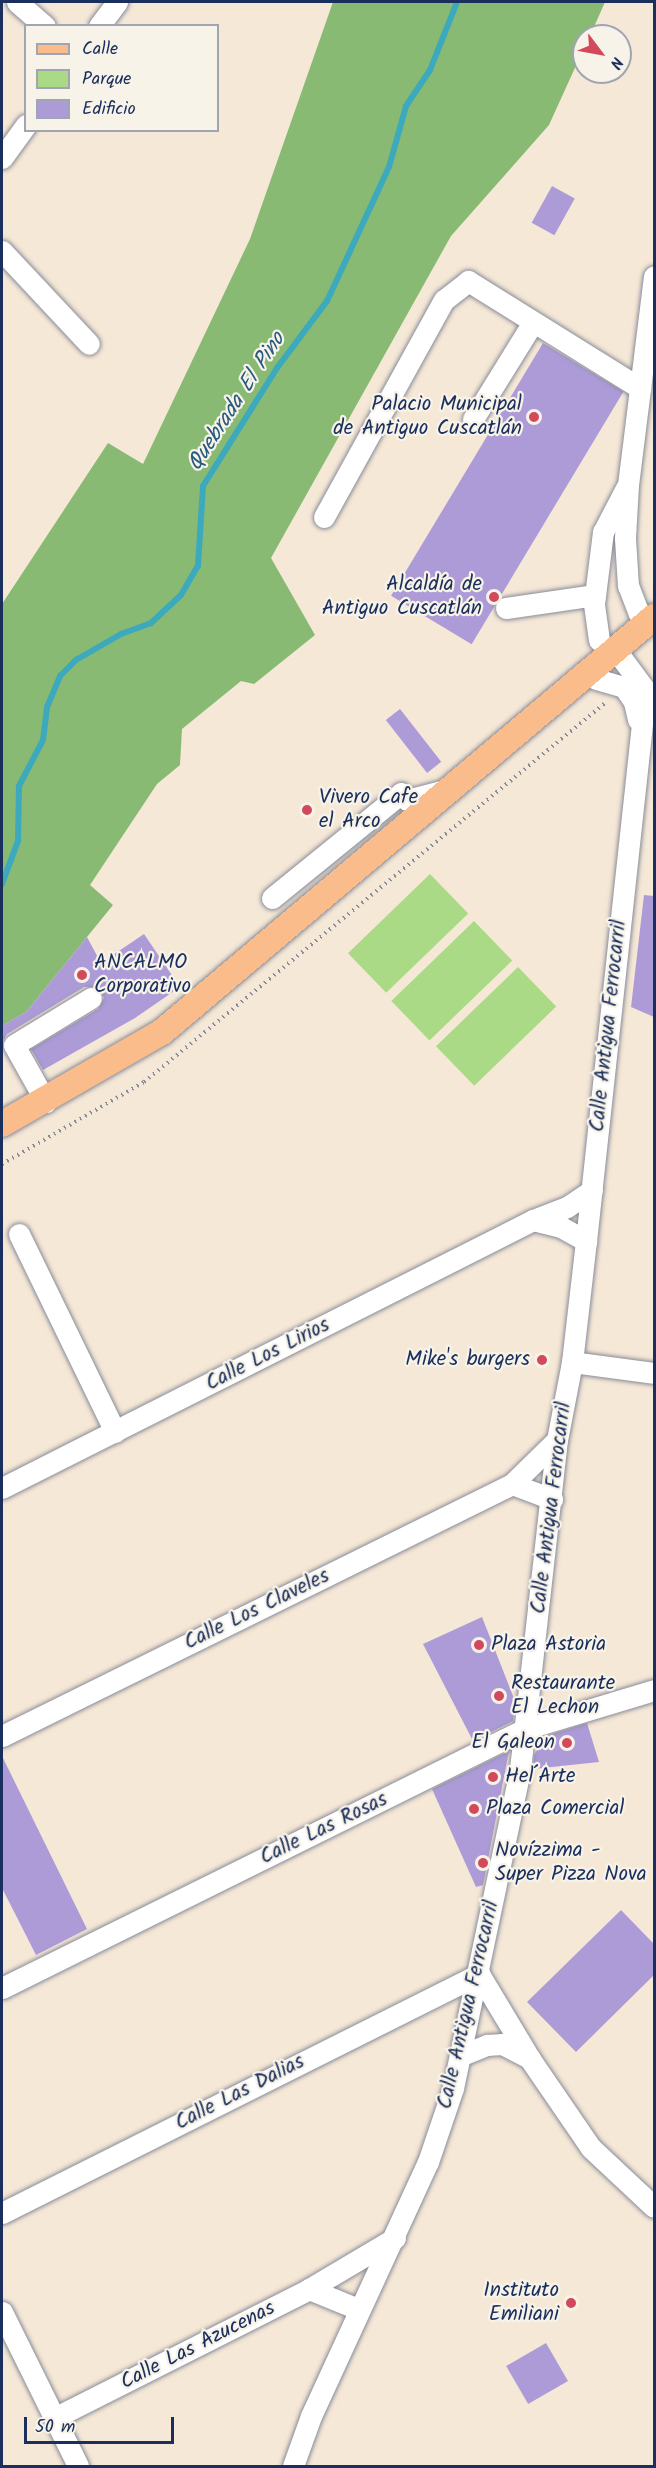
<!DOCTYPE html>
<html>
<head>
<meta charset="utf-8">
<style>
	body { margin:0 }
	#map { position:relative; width:656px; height:2468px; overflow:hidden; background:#f6e8d6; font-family:Kalam,sans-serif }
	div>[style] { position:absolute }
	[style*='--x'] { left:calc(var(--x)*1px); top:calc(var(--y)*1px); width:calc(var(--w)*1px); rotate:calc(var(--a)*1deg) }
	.green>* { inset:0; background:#abda87; transform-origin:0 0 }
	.forest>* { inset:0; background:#88ba74 }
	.stream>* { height:6px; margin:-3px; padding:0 3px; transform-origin:3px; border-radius:3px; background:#3da9bd }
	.building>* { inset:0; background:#ad9bd8; transform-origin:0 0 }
	.path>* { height:4px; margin-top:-2px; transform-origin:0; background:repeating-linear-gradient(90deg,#888c9a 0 1.5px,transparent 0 6px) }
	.roads { filter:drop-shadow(0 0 2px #888c9a) drop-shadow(0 0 2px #888c9a) }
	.minor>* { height:21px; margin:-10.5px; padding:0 10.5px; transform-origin:10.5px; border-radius:10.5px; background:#fff }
	.major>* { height:26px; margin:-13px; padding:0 13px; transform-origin:13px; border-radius:13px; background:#f9bc8a }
	.dots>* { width:16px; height:16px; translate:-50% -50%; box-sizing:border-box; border:3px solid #f7f3e8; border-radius:50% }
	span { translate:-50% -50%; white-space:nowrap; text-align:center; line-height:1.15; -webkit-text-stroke:4.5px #f7f3e8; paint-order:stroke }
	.poi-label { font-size:21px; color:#1b2f5e }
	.right { translate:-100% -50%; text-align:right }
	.left { translate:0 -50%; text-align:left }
	.street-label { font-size:21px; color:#1b2f5e }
	.water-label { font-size:22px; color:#275a7f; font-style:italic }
	.frame { position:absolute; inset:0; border:3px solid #1b2f5e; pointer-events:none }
	.legend { position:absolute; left:24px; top:24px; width:195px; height:108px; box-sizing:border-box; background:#f7f3e8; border:2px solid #9fa5b1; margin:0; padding:8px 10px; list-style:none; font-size:18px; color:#1b2f5e }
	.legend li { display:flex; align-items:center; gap:12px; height:30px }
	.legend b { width:30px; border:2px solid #9fa5b1 }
	.north { position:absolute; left:572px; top:24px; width:60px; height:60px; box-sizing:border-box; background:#f7f3e8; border:2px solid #9fa5b1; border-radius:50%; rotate:122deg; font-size:16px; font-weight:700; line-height:24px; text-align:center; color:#1b2f5e }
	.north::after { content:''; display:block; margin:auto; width:21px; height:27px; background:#d1495b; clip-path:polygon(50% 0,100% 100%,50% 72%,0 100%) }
	.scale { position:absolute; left:24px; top:2417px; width:150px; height:27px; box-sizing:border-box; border:3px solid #1b2f5e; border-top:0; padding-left:8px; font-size:18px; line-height:21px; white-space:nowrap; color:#1b2f5e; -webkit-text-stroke:4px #f7f3e8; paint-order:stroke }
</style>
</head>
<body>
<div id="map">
	<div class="green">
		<i style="left:430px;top:874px;width:55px;height:114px;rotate:46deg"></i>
		<i style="left:474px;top:921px;width:55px;height:115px;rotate:46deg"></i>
		<i style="left:518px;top:967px;width:55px;height:114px;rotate:46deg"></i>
	</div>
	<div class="forest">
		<i style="clip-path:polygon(333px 2px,605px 2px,590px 36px,584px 36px,584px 48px,549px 125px,451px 236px,271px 558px,315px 635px,254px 684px,241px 681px,182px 729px,180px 765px,157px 784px,90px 885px,113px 905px,26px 1012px,2px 1026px,2px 604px,108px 443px,143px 464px,250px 239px)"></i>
	</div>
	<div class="stream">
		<i style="--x:2;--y:884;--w:46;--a:-69.6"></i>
		<i style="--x:18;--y:841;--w:55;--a:-89"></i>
		<i style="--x:19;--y:786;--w:52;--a:-62.4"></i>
		<i style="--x:43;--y:740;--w:33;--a:-83"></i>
		<i style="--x:47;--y:707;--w:34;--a:-67"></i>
		<i style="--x:60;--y:676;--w:23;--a:-45"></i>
		<i style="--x:76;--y:660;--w:52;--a:-30"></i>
		<i style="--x:121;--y:634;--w:32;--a:-20"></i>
		<i style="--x:151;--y:623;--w:41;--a:-43"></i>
		<i style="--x:181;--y:595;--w:34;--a:-60"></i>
		<i style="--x:198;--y:566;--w:80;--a:-86.4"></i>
		<i style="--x:203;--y:486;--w:139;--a:-57.9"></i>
		<i style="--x:277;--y:368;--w:84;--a:-53.3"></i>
		<i style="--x:327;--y:301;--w:148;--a:-65.2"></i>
		<i style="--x:389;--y:167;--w:63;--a:-74.4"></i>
		<i style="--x:406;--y:106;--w:43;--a:-56.3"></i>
		<i style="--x:430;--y:70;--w:73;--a:-68.3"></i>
	</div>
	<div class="building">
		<i style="left:552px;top:186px;width:26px;height:42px;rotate:29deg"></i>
		<i style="left:543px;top:343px;width:94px;height:295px;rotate:31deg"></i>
		<i style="left:400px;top:709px;width:67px;height:18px;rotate:52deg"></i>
		<i style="clip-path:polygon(644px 895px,654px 896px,654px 1017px,631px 1007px)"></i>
		<i style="clip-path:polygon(144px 934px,180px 987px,135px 1018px,43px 1070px,31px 1049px,98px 1009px,104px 998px,98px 987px,84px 987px,7px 1034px,2px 1043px,2px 1026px,26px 1012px,87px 937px,101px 963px)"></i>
		<i style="clip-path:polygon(482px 1617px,515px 1701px,513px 1721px,473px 1741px,423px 1644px)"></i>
		<i style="clip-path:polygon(587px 1723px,599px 1762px,533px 1769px,534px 1755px,546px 1736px)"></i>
		<i style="clip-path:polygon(509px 1751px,483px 1885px,476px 1887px,432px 1789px)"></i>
		<i style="clip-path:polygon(2px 1756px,87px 1929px,36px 1955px,2px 1888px)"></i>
		<i style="clip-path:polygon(621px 1910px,654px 1944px,654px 1975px,576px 2052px,527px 2002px)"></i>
		<i style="left:546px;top:2343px;width:44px;height:46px;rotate:60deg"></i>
	</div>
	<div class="path">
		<i style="--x:2;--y:1164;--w:164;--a:-30"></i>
		<i style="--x:144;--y:1082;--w:597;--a:-39.42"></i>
	</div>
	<div class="roads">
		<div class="minor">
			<i style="--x:17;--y:2;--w:37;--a:41"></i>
			<i style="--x:99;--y:26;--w:30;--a:-53"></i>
			<i style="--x:2;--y:158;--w:41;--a:-54"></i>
			<i style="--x:2;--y:251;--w:127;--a:46.9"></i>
			<i style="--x:473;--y:419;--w:112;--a:-58.2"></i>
			<i style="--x:324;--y:517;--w:248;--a:-61.1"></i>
			<i style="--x:444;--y:300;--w:31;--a:-38"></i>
			<i style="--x:468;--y:281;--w:203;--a:31.9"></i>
			<i style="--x:506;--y:608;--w:90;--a:-8.3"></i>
			<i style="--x:639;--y:614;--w:30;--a:-111"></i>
			<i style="--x:628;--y:586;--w:48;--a:-93.6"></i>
			<i style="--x:625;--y:538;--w:53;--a:-86.8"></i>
			<i style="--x:628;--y:485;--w:210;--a:-82.9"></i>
			<i style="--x:599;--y:640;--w:36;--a:-98"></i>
			<i style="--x:594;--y:604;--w:73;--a:-82.9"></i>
			<i style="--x:603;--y:532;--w:50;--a:-62.4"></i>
			<i style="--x:596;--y:679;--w:29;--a:16"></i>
			<i style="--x:624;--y:687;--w:18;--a:56"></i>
			<i style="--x:634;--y:702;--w:18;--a:77"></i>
			<i style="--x:272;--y:898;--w:166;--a:-39.1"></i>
			<i style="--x:401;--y:793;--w:9;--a:49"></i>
			<i style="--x:407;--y:800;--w:43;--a:-14.7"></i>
			<i style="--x:46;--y:1102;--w:65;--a:-119.3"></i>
			<i style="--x:14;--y:1045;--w:90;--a:-31.4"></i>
			<i style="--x:533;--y:1220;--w:29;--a:14"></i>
			<i style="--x:561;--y:1227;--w:29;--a:29"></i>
			<i style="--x:19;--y:1234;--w:220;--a:64.1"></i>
			<i style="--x:572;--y:1362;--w:83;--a:7.6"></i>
			<i style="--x:512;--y:1484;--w:43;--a:20.6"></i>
			<i style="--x:2;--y:1488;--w:595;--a:-26.78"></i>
			<i style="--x:533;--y:1220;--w:36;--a:-21"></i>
			<i style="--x:567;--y:1207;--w:30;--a:-34"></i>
			<i style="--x:2;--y:1736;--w:569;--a:-26.29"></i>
			<i style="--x:512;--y:1484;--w:63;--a:-44.4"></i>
			<i style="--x:2;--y:1988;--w:584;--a:-26.35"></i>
			<i style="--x:525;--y:1729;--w:135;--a:-16.8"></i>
			<i style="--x:462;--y:2055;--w:27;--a:-22"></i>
			<i style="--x:487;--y:2045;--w:15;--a:-4"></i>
			<i style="--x:502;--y:2044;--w:31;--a:27"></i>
			<i style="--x:2;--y:2213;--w:534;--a:-26.61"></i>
			<i style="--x:479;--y:1974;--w:99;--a:59"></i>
			<i style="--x:530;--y:2059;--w:108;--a:55.6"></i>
			<i style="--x:591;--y:2148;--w:86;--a:43.1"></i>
			<i style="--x:309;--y:2289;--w:53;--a:22.2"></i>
			<i style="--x:2;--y:2312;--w:172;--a:63.7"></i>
			<i style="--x:54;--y:2418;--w:286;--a:-26.8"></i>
			<i style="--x:309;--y:2289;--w:100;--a:-30.7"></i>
			<i style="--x:293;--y:2466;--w:53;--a:-70.2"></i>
			<i style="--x:311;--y:2416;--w:280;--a:-65.3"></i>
			<i style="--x:428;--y:2162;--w:78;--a:-71.3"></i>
			<i style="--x:453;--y:2088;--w:326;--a:-78.1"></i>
			<i style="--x:520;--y:1769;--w:331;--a:-83.6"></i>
			<i style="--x:557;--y:1440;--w:79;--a:-79.1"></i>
			<i style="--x:572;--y:1362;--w:122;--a:-83.4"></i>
			<i style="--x:586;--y:1241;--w:539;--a:-83.82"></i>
			<i style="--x:644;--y:705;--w:18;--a:-93"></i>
			<i style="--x:643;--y:687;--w:47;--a:-126.4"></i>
		</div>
		<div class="major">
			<i style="--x:2;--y:1124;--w:185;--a:-29.9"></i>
			<i style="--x:162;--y:1032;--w:644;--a:-40.15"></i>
		</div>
	</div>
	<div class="dots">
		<i style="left:534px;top:417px;background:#d1495b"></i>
		<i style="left:494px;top:597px;background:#d1495b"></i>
		<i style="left:307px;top:810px;background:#d1495b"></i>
		<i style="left:82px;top:975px;background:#d1495b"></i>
		<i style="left:542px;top:1360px;background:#d1495b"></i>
		<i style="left:479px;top:1645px;background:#d1495b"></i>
		<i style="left:499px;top:1696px;background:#d1495b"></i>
		<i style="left:567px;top:1743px;background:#d1495b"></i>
		<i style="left:493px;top:1777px;background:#d1495b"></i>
		<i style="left:474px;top:1809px;background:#d1495b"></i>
		<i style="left:483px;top:1863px;background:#d1495b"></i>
		<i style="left:571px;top:2303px;background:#d1495b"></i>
	</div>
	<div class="poi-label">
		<span class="right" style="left:522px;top:417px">Palacio Municipal<br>de Antiguo Cuscatlán</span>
		<span class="right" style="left:482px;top:597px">Alcaldía de<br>Antiguo Cuscatlán</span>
		<span class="left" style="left:319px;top:810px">Vivero Cafe<br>el Arco</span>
		<span class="left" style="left:94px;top:975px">ANCALMO<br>Corporativo</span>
		<span class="right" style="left:530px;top:1360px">Mike's burgers</span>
		<span class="left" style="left:491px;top:1645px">Plaza Astoria</span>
		<span class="left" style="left:511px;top:1696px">Restaurante<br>El Lechon</span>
		<span class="right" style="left:555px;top:1743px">El Galeon</span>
		<span class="left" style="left:505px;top:1777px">Hel´Arte</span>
		<span class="left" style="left:486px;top:1809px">Plaza Comercial</span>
		<span class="left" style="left:495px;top:1863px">Novízzima -<br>Super Pizza Nova</span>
		<span class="right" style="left:559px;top:2303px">Instituto<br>Emiliani</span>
	</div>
	<div class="street-label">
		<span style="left:609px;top:1026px;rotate:-84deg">Calle Antigua Ferrocarril</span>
		<span style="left:268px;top:1355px;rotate:-27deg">Calle Los Lirios</span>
		<span style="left:552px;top:1508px;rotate:-83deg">Calle Antigua Ferrocarril</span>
		<span style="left:257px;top:1610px;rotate:-26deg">Calle Los Claveles</span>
		<span style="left:324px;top:1829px;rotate:-26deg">Calle Las Rosas</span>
		<span style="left:469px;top:2005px;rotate:-77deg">Calle Antigua Ferrocarril</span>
		<span style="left:240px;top:2093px;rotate:-27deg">Calle Las Dalias</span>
		<span style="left:198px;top:2346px;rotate:-27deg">Calle Las Azucenas</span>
	</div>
	<div class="water-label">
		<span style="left:237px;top:402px;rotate:-57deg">Quebrada El Pino</span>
	</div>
	<div class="frame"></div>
	<ul class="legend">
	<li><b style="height:8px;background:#f9bc8a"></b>Calle</li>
	<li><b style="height:16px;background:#abda87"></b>Parque</li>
	<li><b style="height:16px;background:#ad9bd8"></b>Edificio</li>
	</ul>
	<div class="north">N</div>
	<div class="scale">50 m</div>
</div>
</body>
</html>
